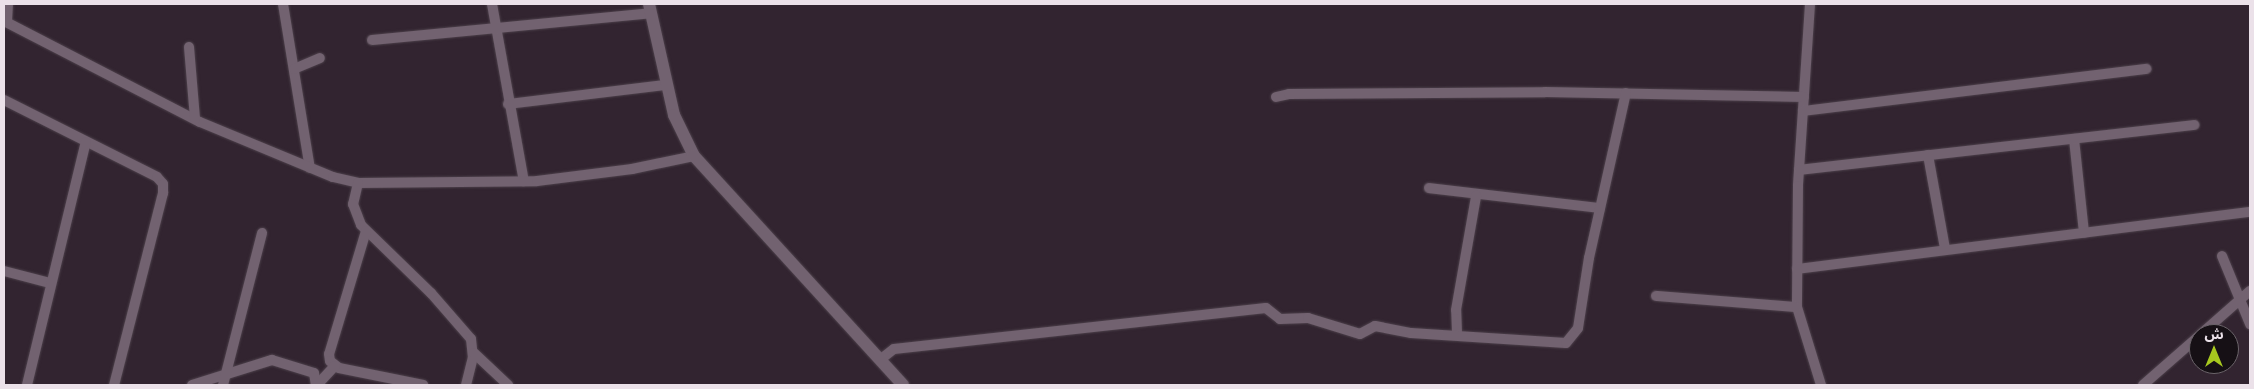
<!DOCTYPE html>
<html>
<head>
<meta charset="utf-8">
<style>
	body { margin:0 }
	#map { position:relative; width:2254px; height:389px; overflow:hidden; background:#322430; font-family:"Fira Sans Condensed","Noto Sans Arabic",sans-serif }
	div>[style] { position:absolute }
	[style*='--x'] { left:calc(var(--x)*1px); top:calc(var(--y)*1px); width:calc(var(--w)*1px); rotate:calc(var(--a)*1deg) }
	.roads { filter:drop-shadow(0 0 1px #4c404a) drop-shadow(0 0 1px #4c404a) }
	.minor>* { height:10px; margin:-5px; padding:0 5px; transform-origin:5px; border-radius:5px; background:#726270 }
	.tertiary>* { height:12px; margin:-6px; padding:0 6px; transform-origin:6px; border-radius:6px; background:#726270 }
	span { translate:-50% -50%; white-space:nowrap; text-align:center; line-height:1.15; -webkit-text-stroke:5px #161015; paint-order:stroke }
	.frame { position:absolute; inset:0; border:5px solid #ebe1e9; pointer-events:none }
	.north { position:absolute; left:2189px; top:324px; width:50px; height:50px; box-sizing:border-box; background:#161015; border:1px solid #6b646a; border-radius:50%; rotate:0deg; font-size:14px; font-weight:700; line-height:20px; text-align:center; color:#ebe1e9 }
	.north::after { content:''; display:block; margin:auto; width:18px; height:22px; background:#a7c81f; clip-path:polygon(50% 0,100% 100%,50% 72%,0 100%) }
</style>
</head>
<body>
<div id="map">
	<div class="roads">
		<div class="minor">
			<i style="--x:283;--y:4;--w:166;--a:80.7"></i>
			<i style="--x:492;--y:4;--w:180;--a:79.8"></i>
			<i style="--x:1810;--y:4;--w:182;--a:93.8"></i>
			<i style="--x:1798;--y:186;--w:121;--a:90.5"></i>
			<i style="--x:1797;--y:307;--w:82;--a:72.9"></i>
			<i style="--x:4;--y:21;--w:220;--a:27.3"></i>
			<i style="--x:200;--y:122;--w:144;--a:22.5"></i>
			<i style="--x:333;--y:177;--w:26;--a:13"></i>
			<i style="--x:358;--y:183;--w:179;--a:-0.6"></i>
			<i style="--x:537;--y:181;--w:96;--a:-7.2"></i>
			<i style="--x:632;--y:169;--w:63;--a:-11.8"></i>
			<i style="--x:7;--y:22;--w:18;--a:-87"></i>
			<i style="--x:372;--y:40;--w:280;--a:-5.5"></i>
			<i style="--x:189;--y:47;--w:72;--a:85.2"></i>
			<i style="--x:294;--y:69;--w:28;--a:-23"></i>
			<i style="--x:1276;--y:97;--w:13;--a:-13"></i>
			<i style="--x:1289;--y:94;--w:256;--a:-0.4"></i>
			<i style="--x:1545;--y:92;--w:259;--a:1.1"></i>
			<i style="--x:4;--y:100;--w:171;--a:26.7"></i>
			<i style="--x:157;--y:177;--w:9;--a:49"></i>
			<i style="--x:163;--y:184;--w:9;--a:90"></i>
			<i style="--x:163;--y:193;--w:198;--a:104.3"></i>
			<i style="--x:508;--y:104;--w:159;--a:-6.9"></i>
			<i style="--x:1803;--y:111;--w:346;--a:-7"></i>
			<i style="--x:2074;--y:139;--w:94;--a:83.9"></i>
			<i style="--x:1928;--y:155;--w:96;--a:79.7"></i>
			<i style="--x:1799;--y:170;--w:398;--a:-6.5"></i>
			<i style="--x:358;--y:183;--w:22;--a:103"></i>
			<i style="--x:353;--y:204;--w:22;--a:69"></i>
			<i style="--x:361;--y:225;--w:98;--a:44.2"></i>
			<i style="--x:431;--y:293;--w:61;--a:49"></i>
			<i style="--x:471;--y:339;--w:18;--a:84"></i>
			<i style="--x:473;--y:357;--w:29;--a:104"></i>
			<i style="--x:1429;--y:188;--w:172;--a:6.7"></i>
			<i style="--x:366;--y:231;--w:128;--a:106.7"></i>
			<i style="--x:329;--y:354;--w:7;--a:82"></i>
			<i style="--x:330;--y:361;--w:11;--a:38"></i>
			<i style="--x:339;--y:368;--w:86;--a:11.4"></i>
			<i style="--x:2222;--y:256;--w:74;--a:67.6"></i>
			<i style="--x:1797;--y:269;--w:457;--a:-7.2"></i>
			<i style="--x:4;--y:271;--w:48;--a:14.6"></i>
			<i style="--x:1656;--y:296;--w:141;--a:4.5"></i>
			<i style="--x:1457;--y:333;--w:23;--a:-92"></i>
			<i style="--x:1456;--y:310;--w:116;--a:-80"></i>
			<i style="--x:2201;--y:334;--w:65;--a:-41.3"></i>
			<i style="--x:474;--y:353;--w:47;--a:43.3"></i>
			<i style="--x:881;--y:359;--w:16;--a:-38"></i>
			<i style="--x:894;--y:349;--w:374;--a:-6.3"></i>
			<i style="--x:1266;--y:308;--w:18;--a:38"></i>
			<i style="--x:1280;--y:319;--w:28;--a:-2"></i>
			<i style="--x:1308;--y:318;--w:54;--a:17.1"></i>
			<i style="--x:1360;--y:334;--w:17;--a:-28"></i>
			<i style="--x:1375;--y:326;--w:37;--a:11"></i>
			<i style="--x:1411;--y:333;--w:155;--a:3.7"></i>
			<i style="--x:1566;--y:343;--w:19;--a:-51"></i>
			<i style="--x:1578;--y:328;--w:71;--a:-81.1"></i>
			<i style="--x:1589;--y:258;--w:169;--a:-77.4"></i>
			<i style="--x:27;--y:385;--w:250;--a:-76.4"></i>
			<i style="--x:192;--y:385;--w:84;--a:-17.4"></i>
			<i style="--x:272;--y:360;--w:44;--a:17.2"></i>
			<i style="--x:314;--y:373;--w:12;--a:81"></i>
			<i style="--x:223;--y:385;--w:157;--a:-75.6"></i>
			<i style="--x:317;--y:385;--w:26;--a:-47"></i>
			<i style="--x:2143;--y:385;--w:74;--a:-41.2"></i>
		</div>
		<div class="tertiary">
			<i style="--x:649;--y:4;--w:114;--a:77.3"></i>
			<i style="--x:674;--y:115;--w:46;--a:64"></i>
			<i style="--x:694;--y:156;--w:310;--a:47.6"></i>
		</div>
	</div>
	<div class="frame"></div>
	<div class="north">ش</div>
</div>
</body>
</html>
